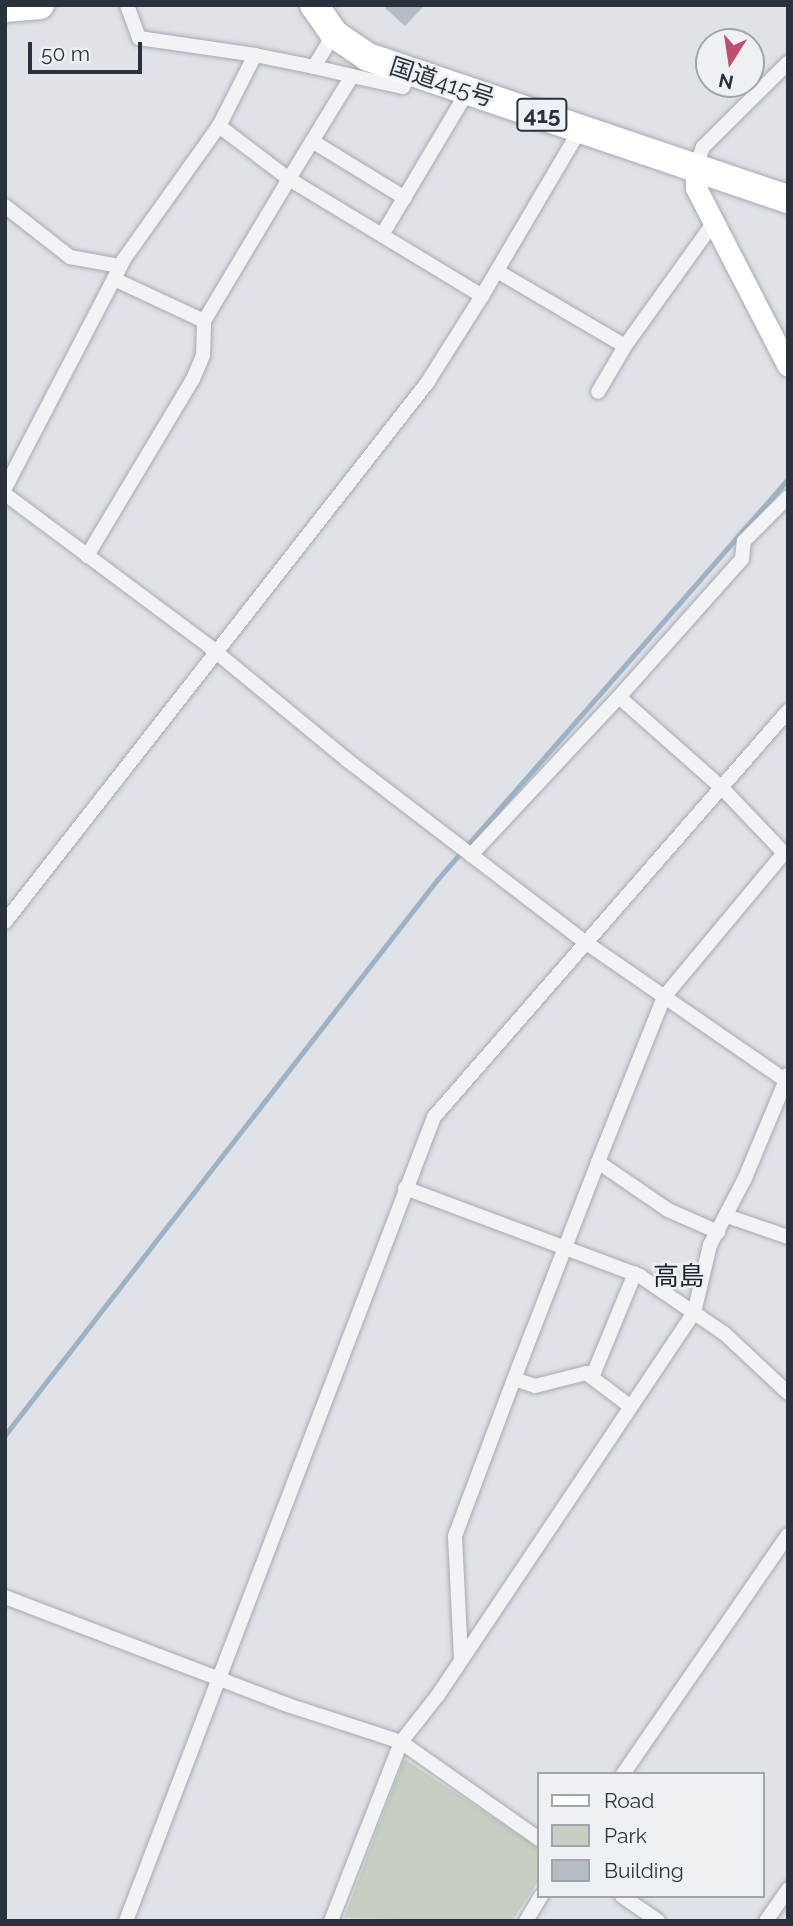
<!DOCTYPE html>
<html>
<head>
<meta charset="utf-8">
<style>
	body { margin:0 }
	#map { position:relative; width:793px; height:1926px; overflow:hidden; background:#dfe2e6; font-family:Raleway,"Noto Sans JP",sans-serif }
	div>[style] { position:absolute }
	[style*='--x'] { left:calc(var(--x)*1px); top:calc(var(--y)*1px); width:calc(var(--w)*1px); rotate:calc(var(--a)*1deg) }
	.green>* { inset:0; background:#c6cfc1 }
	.stream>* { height:4.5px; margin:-2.25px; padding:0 2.25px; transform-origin:2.25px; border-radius:2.25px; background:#9db3c3 }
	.building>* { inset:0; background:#b6bcc3 }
	.roads { filter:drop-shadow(0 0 2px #a5aab0) drop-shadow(0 0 2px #a5aab0) }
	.street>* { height:14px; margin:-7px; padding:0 7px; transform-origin:7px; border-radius:7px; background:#f1f3f5 }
	.secondary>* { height:21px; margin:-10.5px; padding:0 10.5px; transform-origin:10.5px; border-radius:10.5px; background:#fff }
	.highway>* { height:28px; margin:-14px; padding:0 14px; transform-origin:14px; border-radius:14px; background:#fff }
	span { translate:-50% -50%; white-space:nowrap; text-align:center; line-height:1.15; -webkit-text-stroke:5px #eef1f4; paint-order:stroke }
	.shield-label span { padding:2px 5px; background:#eef1f4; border:2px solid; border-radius:5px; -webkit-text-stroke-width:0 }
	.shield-label { font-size:23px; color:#29323c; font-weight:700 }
	.street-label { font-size:24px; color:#29323c }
	.neighbourhood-label { font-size:26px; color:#1b232d }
	.frame { position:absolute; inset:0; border:7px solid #29323c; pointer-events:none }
	.legend { position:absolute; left:537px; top:1772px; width:228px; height:126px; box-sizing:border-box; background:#eef1f4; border:2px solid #9fa5aa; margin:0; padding:9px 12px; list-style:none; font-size:21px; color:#29323c }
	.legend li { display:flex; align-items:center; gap:14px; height:35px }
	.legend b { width:35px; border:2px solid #9fa5aa }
	.north { position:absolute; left:695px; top:28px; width:70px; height:70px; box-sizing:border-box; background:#eef1f4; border:2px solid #9fa5aa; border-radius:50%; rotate:192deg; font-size:19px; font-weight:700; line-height:28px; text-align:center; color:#29323c }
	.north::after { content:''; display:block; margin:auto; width:24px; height:32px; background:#c04f6b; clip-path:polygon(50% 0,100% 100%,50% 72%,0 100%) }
	.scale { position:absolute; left:28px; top:42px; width:114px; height:32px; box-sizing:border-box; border:4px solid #29323c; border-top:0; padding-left:9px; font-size:21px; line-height:24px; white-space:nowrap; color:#29323c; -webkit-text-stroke:5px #eef1f4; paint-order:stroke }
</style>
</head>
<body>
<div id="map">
	<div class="green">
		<i style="clip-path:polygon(404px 1759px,539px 1848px,539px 1880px,512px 1921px,344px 1918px)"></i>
	</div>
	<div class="stream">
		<i style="--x:5;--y:1435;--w:703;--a:-52.1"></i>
		<i style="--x:437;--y:880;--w:533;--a:-48.8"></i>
	</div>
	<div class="building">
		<i style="clip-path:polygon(388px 5px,425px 5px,405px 26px,385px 8px)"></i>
	</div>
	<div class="roads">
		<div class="street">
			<i style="--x:127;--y:5;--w:35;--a:70"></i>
			<i style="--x:139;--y:38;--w:117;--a:8.3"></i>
			<i style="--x:314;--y:67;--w:39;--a:13"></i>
			<i style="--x:352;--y:76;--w:121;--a:121.5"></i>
			<i style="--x:289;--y:179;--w:226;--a:31.2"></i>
			<i style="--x:482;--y:296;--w:195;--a:-59.5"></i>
			<i style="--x:352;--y:76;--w:52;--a:12.2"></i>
			<i style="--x:403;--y:87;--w:16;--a:-63"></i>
			<i style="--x:312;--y:141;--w:109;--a:31.5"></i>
			<i style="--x:696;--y:167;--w:21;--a:-71"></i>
			<i style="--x:703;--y:147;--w:120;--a:-44.7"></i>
			<i style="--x:5;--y:206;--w:83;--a:38.1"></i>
			<i style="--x:70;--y:257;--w:51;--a:10.2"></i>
			<i style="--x:382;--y:235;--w:168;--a:-59.2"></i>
			<i style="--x:497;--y:271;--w:148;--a:30.4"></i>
			<i style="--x:625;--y:346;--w:53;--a:120.4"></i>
			<i style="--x:114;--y:279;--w:99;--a:25"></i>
			<i style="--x:204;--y:321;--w:165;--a:-59.1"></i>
			<i style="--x:289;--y:179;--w:88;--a:-142.9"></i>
			<i style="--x:625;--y:346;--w:153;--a:-54.3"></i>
			<i style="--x:5;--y:488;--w:258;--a:-62.5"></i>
			<i style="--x:124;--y:259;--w:163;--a:-54.5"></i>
			<i style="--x:219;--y:126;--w:80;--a:-63.1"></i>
			<i style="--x:255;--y:55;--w:60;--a:11.5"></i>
			<i style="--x:314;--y:67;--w:39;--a:-59"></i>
			<i style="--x:5;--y:494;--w:256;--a:36.7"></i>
			<i style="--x:210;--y:647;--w:178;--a:39.5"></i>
			<i style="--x:347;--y:760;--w:300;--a:37.4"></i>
			<i style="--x:585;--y:942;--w:243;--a:34.6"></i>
			<i style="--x:87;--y:556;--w:206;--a:-59.1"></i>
			<i style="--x:193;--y:379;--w:26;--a:-67"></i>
			<i style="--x:203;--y:355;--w:34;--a:-88"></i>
			<i style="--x:471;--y:855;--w:216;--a:-46.9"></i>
			<i style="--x:5;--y:922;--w:685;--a:-51.94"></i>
			<i style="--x:427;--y:383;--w:103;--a:-57.7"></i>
			<i style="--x:598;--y:1162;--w:178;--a:-68.2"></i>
			<i style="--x:664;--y:997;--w:187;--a:-50.2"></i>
			<i style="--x:784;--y:853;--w:90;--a:-133.6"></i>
			<i style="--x:722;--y:788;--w:137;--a:-138.5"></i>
			<i style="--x:619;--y:697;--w:185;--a:-48.3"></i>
			<i style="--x:742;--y:559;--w:18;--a:-84"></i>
			<i style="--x:744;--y:541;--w:62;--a:-45"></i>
			<i style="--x:405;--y:1188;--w:251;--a:20.5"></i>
			<i style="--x:640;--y:1276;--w:103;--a:34.3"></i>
			<i style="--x:725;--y:1334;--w:86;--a:43.1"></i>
			<i style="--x:727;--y:1216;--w:65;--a:19"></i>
			<i style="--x:593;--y:1375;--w:110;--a:-67.6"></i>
			<i style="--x:514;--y:1379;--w:233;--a:-68.8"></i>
			<i style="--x:598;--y:1162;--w:85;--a:34.4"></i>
			<i style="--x:668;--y:1210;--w:55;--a:23.7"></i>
			<i style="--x:5;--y:1597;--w:303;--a:20.9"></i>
			<i style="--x:288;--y:1705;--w:119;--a:18.1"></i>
			<i style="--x:401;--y:1742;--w:169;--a:35.1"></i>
			<i style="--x:461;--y:1659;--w:123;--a:-92.8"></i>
			<i style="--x:455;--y:1536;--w:168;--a:-69.4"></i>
			<i style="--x:514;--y:1379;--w:22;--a:18"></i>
			<i style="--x:535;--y:1386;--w:53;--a:-14.3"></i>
			<i style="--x:586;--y:1373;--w:56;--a:37.1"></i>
			<i style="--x:623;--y:1774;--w:290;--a:-55.4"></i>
			<i style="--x:622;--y:1896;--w:44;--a:34.8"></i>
			<i style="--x:126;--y:1921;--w:861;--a:-69.04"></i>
			<i style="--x:434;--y:1117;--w:539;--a:-48.91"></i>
			<i style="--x:331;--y:1921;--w:192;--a:-68.6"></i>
			<i style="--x:401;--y:1742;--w:60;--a:-51.8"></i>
			<i style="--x:438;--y:1695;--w:460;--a:-56.2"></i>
			<i style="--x:694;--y:1313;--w:70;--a:-76.8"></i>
			<i style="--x:710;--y:1245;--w:76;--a:-62.4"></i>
			<i style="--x:745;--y:1178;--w:112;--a:-67.3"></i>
			<i style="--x:526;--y:1921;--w:29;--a:-59"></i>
			<i style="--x:766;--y:1921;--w:39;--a:-55"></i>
		</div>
		<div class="secondary">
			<i style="--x:696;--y:167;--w:21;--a:90"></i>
			<i style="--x:696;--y:188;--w:200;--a:62.7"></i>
		</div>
		<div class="highway">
			<i style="--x:314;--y:5;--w:35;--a:55"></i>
			<i style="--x:334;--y:34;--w:41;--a:34.1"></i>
			<i style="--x:368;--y:57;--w:443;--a:18.7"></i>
			<i style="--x:5;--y:8;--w:35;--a:-5"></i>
		</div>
	</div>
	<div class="shield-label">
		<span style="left:542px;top:115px">415</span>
	</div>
	<div class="street-label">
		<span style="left:442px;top:82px;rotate:18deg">国道415号</span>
	</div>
	<div class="neighbourhood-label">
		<span style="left:679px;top:1277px">高島</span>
	</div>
	<div class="frame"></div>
	<ul class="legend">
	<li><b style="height:9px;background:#fff"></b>Road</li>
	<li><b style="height:19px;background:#c6cfc1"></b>Park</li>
	<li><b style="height:19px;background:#b6bcc3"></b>Building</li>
	</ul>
	<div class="north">N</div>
	<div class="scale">50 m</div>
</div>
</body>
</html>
